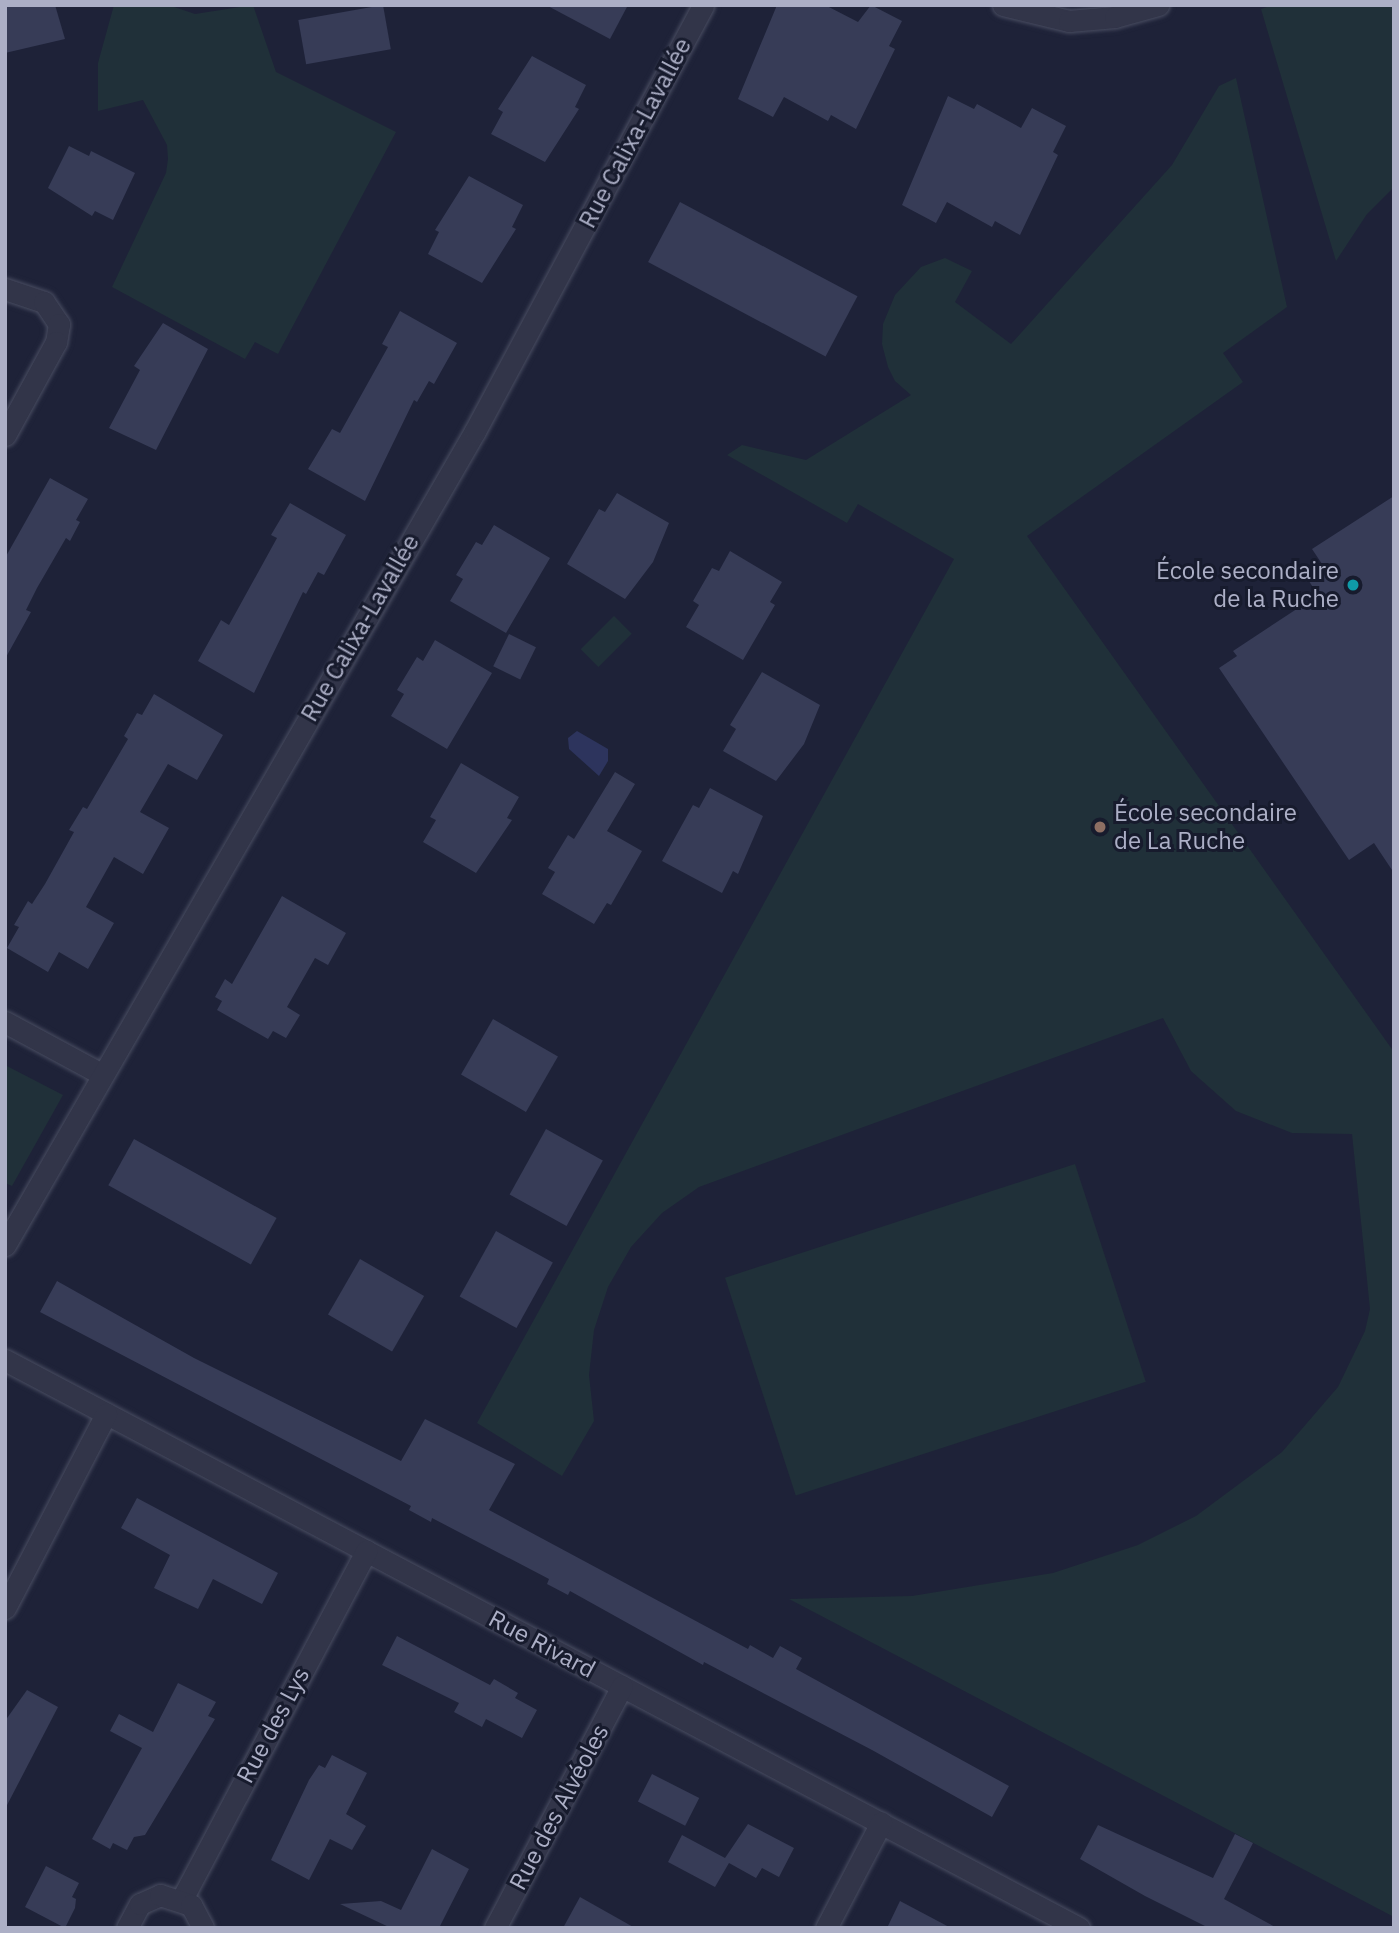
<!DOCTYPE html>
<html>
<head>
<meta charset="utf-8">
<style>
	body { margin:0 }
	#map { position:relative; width:1399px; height:1933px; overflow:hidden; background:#1e2238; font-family:"IBM Plex Sans",sans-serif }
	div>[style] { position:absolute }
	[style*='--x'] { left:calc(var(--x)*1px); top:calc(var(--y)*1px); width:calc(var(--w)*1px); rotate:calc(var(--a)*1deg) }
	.green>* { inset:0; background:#203039; transform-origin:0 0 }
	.water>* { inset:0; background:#2d345d }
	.building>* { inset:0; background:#373c57; transform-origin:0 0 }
	.roads { filter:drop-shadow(0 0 2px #494d61) drop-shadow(0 0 2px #494d61) }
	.street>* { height:21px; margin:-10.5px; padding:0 10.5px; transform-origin:10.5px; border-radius:10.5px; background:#323549 }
	.dots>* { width:19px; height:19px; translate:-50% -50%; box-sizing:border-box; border:4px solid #171b2d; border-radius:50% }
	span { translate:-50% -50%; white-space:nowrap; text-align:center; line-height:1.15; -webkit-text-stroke:6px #171b2d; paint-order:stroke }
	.street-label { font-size:24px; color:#acafc6 }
	.poi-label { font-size:24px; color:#acafc6 }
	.right { translate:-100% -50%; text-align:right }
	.left { translate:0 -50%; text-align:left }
	.frame { position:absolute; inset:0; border:7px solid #acafc6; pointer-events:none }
</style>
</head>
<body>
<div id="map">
	<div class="green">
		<i style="clip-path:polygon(114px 5px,168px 5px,195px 14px,253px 5px,276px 72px,396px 132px,278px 354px,255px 342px,245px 359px,112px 287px,166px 173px,168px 159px,167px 145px,143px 100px,98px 111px,98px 63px)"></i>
		<i style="clip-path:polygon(1273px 5px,1394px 5px,1394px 187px,1367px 214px,1336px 261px,1261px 9px)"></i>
		<i style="clip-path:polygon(1236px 78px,1287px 307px,1223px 353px,1243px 382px,1027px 536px,1394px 1052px,1394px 1917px,789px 1599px,912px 1596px,1053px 1573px,1138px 1545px,1196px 1516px,1282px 1452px,1338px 1387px,1365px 1331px,1370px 1309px,1352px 1134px,1292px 1133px,1236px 1111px,1191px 1071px,1163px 1018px,699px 1187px,662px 1213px,631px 1247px,608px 1287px,594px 1330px,589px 1375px,594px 1421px,562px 1476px,477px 1423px,954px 559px,858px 504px,847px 523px,727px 455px,742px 445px,806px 460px,911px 395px,895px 381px,888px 367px,882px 344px,883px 324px,895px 295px,921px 267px,945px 258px,972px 271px,955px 302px,1011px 344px,1172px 165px,1219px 86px)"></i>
		<i style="left:614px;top:616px;width:25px;height:47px;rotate:45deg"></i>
		<i style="clip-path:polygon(5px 1065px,63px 1095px,12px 1186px,5px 1183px)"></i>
		<i style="left:1075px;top:1164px;width:229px;height:368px;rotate:72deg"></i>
	</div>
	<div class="water">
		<i style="clip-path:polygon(577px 731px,608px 749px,608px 761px,599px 776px,569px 749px,568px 738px)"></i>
	</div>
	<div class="building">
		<i style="clip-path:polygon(5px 5px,55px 5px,65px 39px,5px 53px)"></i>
		<i style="left:383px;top:5px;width:45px;height:86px;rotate:80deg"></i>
		<i style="clip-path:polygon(546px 5px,628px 5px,610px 39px)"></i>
		<i style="clip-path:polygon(777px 5px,825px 5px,858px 22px,871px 5px,902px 21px,889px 46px,895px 49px,856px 129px,831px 115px,828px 121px,784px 97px,773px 117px,738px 99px)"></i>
		<i style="clip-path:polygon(532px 56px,586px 85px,575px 107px,579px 109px,545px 162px,491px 134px,503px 112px,498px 109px)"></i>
		<i style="clip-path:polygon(948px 96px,974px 109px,977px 104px,1021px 128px,1032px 108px,1066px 126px,1053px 152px,1058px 155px,1020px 235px,995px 221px,992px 227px,947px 202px,936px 223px,902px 205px)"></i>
		<i style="clip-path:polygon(69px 146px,89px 156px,91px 151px,135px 173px,113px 220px,95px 211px,92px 216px,48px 188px)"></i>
		<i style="clip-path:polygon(469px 176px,523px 205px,512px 227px,516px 229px,482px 283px,428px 254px,439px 232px,435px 230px)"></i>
		<i style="left:680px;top:202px;width:201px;height:68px;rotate:28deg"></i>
		<i style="clip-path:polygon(400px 311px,457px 343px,434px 384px,429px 381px,417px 402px,414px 400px,365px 501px,308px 469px,332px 429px,340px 433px,388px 347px,382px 344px)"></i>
		<i style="clip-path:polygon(163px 323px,208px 349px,156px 450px,109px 428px,140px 370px,134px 366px)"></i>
		<i style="clip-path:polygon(50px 478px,88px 499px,76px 520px,80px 522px,70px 541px,66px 538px,37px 588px,26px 610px,31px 612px,5px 659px,5px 558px)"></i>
		<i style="clip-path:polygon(617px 493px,669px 523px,653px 562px,625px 599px,567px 564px,599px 509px,605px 512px)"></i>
		<i style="clip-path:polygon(1394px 496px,1394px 873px,1374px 843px,1349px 860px,1219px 668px,1237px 656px,1233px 651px,1318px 595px,1307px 578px,1324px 567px,1312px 549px)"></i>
		<i style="clip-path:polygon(290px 503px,346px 535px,324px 575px,318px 572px,306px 594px,303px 592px,254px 693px,198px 661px,221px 620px,229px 625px,277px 538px,271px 535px)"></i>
		<i style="clip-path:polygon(494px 525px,550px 558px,506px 633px,450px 601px,463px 579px,456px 575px,476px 542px,482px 545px)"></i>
		<i style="clip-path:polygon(730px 551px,782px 582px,770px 602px,775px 605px,743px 660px,686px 627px,699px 605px,693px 601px,712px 568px,719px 571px)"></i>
		<i style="left:509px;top:634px;width:30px;height:36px;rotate:26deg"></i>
		<i style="clip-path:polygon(435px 640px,492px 673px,447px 749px,391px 716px,404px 694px,397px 690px,417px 657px,423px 661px)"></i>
		<i style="clip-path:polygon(762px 672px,820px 705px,804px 744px,776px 781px,723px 751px,736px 729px,730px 725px)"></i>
		<i style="clip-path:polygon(154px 694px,223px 735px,197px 780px,168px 764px,140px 812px,169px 828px,143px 874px,114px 857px,86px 907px,114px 923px,88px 969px,59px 952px,48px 972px,7px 948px,19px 927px,14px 925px,28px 901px,32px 904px,45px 884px,74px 832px,69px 830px,83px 807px,87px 809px,128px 739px,124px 736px,137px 713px,142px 715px)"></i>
		<i style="clip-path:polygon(461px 763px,519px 797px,507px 818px,512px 820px,476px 873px,423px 842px,436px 820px,430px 817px)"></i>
		<i style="clip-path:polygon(615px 772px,635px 784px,607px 831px,642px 851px,611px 905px,607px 903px,594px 924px,542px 894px,555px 872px,548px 868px,568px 835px,574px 839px)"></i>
		<i style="clip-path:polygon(710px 788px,763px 816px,738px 874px,733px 871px,722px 893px,662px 861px,693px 805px,699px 808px)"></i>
		<i style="clip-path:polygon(282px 896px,346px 933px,328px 965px,315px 958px,287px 1007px,300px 1015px,286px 1038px,273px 1031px,268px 1039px,217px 1010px,222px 1001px,215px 997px,225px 979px,232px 984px)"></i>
		<i style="left:493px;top:1019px;width:75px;height:64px;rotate:30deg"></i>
		<i style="left:546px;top:1129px;width:65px;height:75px;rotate:29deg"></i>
		<i style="left:134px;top:1139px;width:163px;height:53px;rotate:29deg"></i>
		<i style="left:496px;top:1231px;width:65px;height:75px;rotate:29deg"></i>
		<i style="left:360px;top:1259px;width:74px;height:64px;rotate:30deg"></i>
		<i style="clip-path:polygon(57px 1281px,194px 1358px,401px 1461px,425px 1419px,515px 1464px,489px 1510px,748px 1649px,750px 1645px,773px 1658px,780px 1646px,802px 1658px,796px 1669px,1009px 1786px,992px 1817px,872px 1750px,704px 1662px,703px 1665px,570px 1591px,568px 1595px,547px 1584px,549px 1579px,432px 1518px,431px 1522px,409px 1510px,411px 1506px,40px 1312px)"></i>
		<i style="clip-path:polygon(137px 1498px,278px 1573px,262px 1604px,213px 1579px,198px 1609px,154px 1588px,170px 1555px,121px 1528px)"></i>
		<i style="clip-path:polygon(397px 1636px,490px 1685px,494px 1679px,518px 1693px,515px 1698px,537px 1710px,522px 1738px,486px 1719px,482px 1727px,454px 1712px,459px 1703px,382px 1665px)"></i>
		<i style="clip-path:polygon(178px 1683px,216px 1702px,208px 1716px,215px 1719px,145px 1835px,134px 1837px,127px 1850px,113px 1843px,110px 1849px,92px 1839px,142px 1748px,110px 1731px,119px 1714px,153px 1732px)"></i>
		<i style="clip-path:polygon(27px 1690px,58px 1707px,5px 1809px,5px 1721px)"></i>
		<i style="clip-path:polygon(332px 1755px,367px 1773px,346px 1814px,366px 1826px,352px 1850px,330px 1839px,309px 1880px,271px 1860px,309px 1780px,319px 1765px,325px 1768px)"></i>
		<i style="left:652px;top:1774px;width:53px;height:31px;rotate:27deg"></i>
		<i style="clip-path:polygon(748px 1824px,794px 1848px,779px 1877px,762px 1868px,756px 1878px,729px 1863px,715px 1887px,668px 1862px,682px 1835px,725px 1858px)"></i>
		<i style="clip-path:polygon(1098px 1825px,1213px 1878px,1235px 1834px,1253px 1843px,1224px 1899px,1277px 1928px,1209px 1928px,1145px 1896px,1080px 1859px)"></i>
		<i style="clip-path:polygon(432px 1849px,469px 1869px,439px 1928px,391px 1928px,340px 1904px,381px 1901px,401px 1910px)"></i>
		<i style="clip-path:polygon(46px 1866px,79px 1883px,72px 1897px,76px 1899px,75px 1908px,65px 1928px,25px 1907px)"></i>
		<i style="clip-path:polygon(580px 1897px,635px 1928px,563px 1928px)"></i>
		<i style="clip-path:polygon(900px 1901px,951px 1928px,887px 1928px)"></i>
	</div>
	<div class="roads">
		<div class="street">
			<i style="--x:1003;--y:5;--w:68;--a:13.6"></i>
			<i style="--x:1069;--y:21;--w:46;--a:-5"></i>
			<i style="--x:1115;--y:17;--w:45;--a:-15.6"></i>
			<i style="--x:5;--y:289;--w:41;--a:18.4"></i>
			<i style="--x:44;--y:302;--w:27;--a:56"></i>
			<i style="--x:59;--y:324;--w:18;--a:99"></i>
			<i style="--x:56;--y:342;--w:106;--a:118.7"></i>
			<i style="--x:5;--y:1022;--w:109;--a:28.4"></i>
			<i style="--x:5;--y:1245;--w:940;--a:-60"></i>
			<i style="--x:475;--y:431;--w:483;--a:-61.8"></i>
			<i style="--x:5;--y:1360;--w:1215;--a:27.87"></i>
			<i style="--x:5;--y:1608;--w:219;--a:-62.5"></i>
			<i style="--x:182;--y:1899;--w:394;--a:-62.1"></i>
			<i style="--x:127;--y:1928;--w:27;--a:-62"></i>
			<i style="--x:140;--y:1904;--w:22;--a:-24"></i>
			<i style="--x:160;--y:1895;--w:33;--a:18"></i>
			<i style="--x:191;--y:1905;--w:26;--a:62"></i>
			<i style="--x:495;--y:1928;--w:273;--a:-62.3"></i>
			<i style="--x:826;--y:1928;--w:119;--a:-62.4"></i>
		</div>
	</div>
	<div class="dots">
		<i style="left:1353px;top:585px;background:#0f9aa8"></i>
		<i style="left:1100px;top:827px;background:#8d6e63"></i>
	</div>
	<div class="street-label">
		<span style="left:635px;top:133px;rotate:-62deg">Rue Calixa-Lavallée</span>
		<span style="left:360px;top:628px;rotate:-60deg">Rue Calixa-Lavallée</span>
		<span style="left:542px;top:1644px;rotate:28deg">Rue Rivard</span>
		<span style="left:273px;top:1725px;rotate:-62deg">Rue des Lys</span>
		<span style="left:559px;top:1807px;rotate:-62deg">Rue des Alvéoles</span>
	</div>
	<div class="poi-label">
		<span class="right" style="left:1339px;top:585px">École secondaire<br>de la Ruche</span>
		<span class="left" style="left:1114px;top:827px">École secondaire<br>de La Ruche</span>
	</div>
	<div class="frame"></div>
</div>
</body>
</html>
